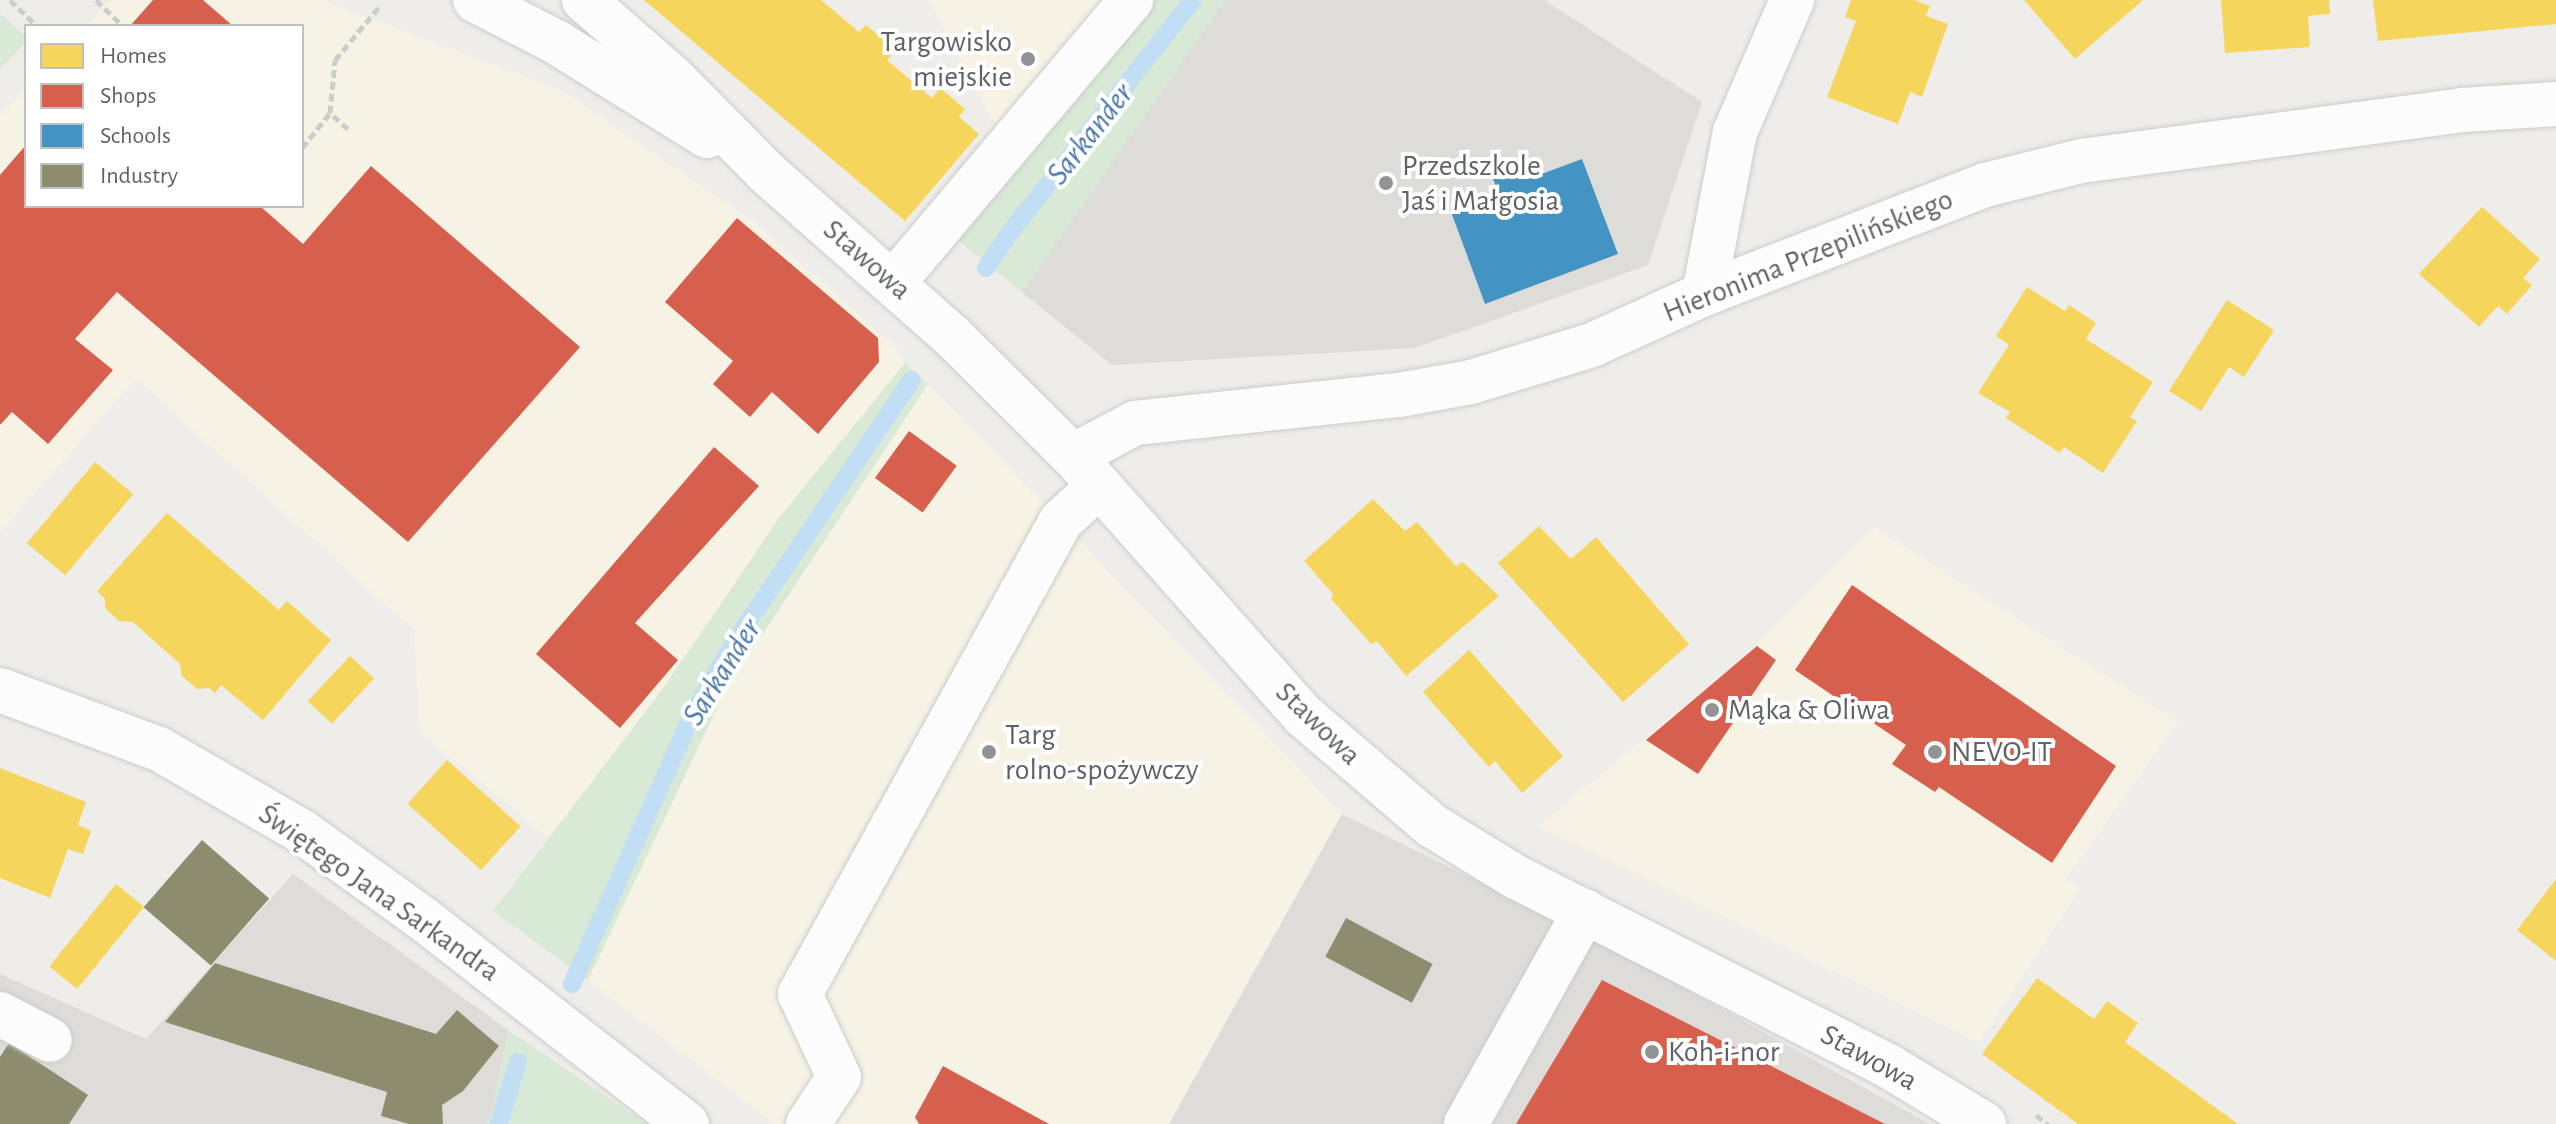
<!DOCTYPE html>
<html>
<head>
<meta charset="utf-8">
<style>
	body { margin:0 }
	#map { position:relative; width:2556px; height:1124px; overflow:hidden; background:#eeede9; font-family:"Alegreya Sans",sans-serif }
	div>[style] { position:absolute }
	[style*='--x'] { left:calc(var(--x)*1px); top:calc(var(--y)*1px); width:calc(var(--w)*1px); rotate:calc(var(--a)*1deg) }
	.commercial>* { inset:0; background:#f6f2e4 }
	.industrial>* { inset:0; background:#dedcd9 }
	.education>* { inset:0; background:#dedcd8 }
	.green>* { inset:0; background:#d8e9d6 }
	.homes>* { inset:0; background:#f6d55c; transform-origin:0 0 }
	.shops>* { inset:0; background:#d6604d; transform-origin:0 0 }
	.schools>* { inset:0; background:#4393c3 }
	.industry>* { inset:0; background:#8c8c6e; transform-origin:0 0 }
	.stream>* { height:18px; margin:-9px; padding:0 9px; transform-origin:9px; border-radius:9px; background:#c1def4 }
	.path>* { height:5px; margin-top:-2.5px; transform-origin:0; background:repeating-linear-gradient(90deg,#cacecb 0 8px,transparent 0 12px) }
	.roads { filter:drop-shadow(0 0 2px #cbcbcb) drop-shadow(0 0 2px #cbcbcb) }
	.minor>* { height:44px; margin:-22px; padding:0 22px; transform-origin:22px; border-radius:22px; background:#fcfcfc }
	.dots>* { width:22px; height:22px; translate:-50% -50%; box-sizing:border-box; border:4px solid #fff; border-radius:50% }
	span { translate:-50% -50%; white-space:nowrap; text-align:center; line-height:1.15; -webkit-text-stroke:8px #fff; paint-order:stroke }
	.poi-label { font-size:30px; color:#5f6266 }
	.right { translate:-100% -50%; text-align:right }
	.left { translate:0 -50%; text-align:left }
	.street-label { font-size:30px; color:#5f6266 }
	.water-label { font-size:32px; color:#4b78ab; font-style:italic }
	.legend { position:absolute; left:24px; top:24px; width:280px; height:184px; box-sizing:border-box; background:#fff; border:2px solid #bfc0c2; margin:0; padding:10px 14px; list-style:none; font-size:24px; color:#5f6266 }
	.legend li { display:flex; align-items:center; gap:16px; height:40px }
	.legend b { width:40px; border:2px solid #bfc0c2 }
</style>
</head>
<body>
<div id="map">
	<div class="commercial">
		<i style="clip-path:polygon(111px 0,321px 0,562px 91px,756px 224px,895px 347px,905px 363px,782px 514px,662px 690px,549px 838px,420px 732px,414px 630px,136px 378px,0 532px,0 117px,26px 89px,26px 206px,302px 206px,302px 26px,86px 26px)"></i>
		<i style="clip-path:polygon(928px 0,1148px 0,1021px 147px,990px 117px)"></i>
		<i style="clip-path:polygon(928px 384px,1342px 814px,1169px 1124px,775px 1124px,588px 980px,726px 689px)"></i>
		<i style="clip-path:polygon(1875px 528px,2178px 722px,2066px 879px,2080px 890px,1979px 1043px,1539px 826px,1757px 646px)"></i>
	</div>
	<div class="industrial">
		<i style="clip-path:polygon(1342px 814px,1606px 945px,1930px 1124px,1169px 1124px)"></i>
		<i style="clip-path:polygon(293px 874px,508px 1030px,492px 1112px,486px 1124px,0 1124px,0 974px,146px 1039px)"></i>
	</div>
	<div class="education">
		<i style="clip-path:polygon(1225px 0,1544px 0,1702px 102px,1648px 265px,1415px 348px,1112px 365px,1022px 292px)"></i>
	</div>
	<div class="green">
		<i style="clip-path:polygon(1148px 0,1225px 0,1022px 292px,950px 234px)"></i>
		<i style="clip-path:polygon(0 13px,26px 37px,26px 42px,0 69px)"></i>
		<i style="clip-path:polygon(905px 363px,928px 384px,726px 689px,588px 980px,493px 911px,662px 690px,782px 514px)"></i>
		<i style="clip-path:polygon(508px 1030px,647px 1124px,486px 1124px,492px 1112px)"></i>
	</div>
	<div class="homes">
		<i style="clip-path:polygon(644px 0,821px 0,859px 32px,866px 25px,896px 50px,887px 60px,932px 98px,940px 88px,965px 109px,959px 117px,979px 134px,905px 221px)"></i>
		<i style="clip-path:polygon(1851px 0,1914px 0,1930px 6px,1926px 16px,1948px 24px,1922px 97px,1910px 92px,1898px 124px,1827px 97px,1856px 21px,1845px 17px)"></i>
		<i style="clip-path:polygon(2024px 0,2143px 0,2075px 59px)"></i>
		<i style="clip-path:polygon(2221px 0,2329px 0,2330px 14px,2308px 16px,2310px 47px,2225px 53px)"></i>
		<i style="clip-path:polygon(2373px 0,2556px 0,2556px 24px,2378px 41px)"></i>
		<i style="clip-path:polygon(2482px 207px,2540px 259px,2523px 278px,2532px 285px,2507px 314px,2498px 306px,2479px 327px,2419px 274px)"></i>
		<i style="clip-path:polygon(2027px 287px,2065px 311px,2069px 305px,2096px 323px,2086px 339px,2153px 382px,2130px 417px,2137px 421px,2103px 473px,2064px 447px,2060px 453px,2006px 418px,2010px 412px,1978px 393px,2009px 345px,1996px 336px)"></i>
		<i style="clip-path:polygon(2227px 300px,2274px 330px,2244px 377px,2229px 367px,2201px 411px,2169px 391px)"></i>
		<i style="left:95px;top:462px;width:50px;height:106px;rotate:40deg"></i>
		<i style="clip-path:polygon(1373px 499px,1405px 531px,1417px 522px,1456px 566px,1463px 562px,1499px 596px,1406px 676px,1377px 641px,1371px 644px,1331px 599px,1333px 594px,1304px 561px)"></i>
		<i style="clip-path:polygon(167px 513px,279px 610px,287px 601px,331px 640px,263px 720px,221px 685px,215px 693px,209px 688px,197px 689px,182px 676px,180px 664px,133px 622px,119px 621px,105px 608px,105px 599px,97px 591px)"></i>
		<i style="clip-path:polygon(1539px 526px,1571px 559px,1596px 537px,1689px 644px,1623px 702px,1498px 563px)"></i>
		<i style="clip-path:polygon(1469px 650px,1563px 756px,1522px 793px,1495px 761px,1489px 767px,1423px 692px)"></i>
		<i style="left:350px;top:656px;width:33px;height:62px;rotate:43deg"></i>
		<i style="left:447px;top:760px;width:99px;height:59px;rotate:42deg"></i>
		<i style="clip-path:polygon(0 768px,86px 802px,78px 825px,91px 831px,83px 854px,68px 849px,50px 898px,0 878px)"></i>
		<i style="clip-path:polygon(2556px 879px,2556px 961px,2517px 930px)"></i>
		<i style="left:116px;top:884px;width:36px;height:106px;rotate:39deg"></i>
		<i style="clip-path:polygon(2037px 978px,2094px 1019px,2107px 1001px,2138px 1023px,2125px 1042px,2238px 1124px,2078px 1124px,1982px 1054px)"></i>
	</div>
	<div class="shops">
		<i style="clip-path:polygon(153px 0,203px 0,233px 26px,130px 26px)"></i>
		<i style="clip-path:polygon(26px 145px,26px 206px,260px 206px,303px 244px,371px 166px,580px 347px,408px 542px,117px 292px,75px 339px,113px 370px,48px 444px,12px 412px,0 425px,0 175px)"></i>
		<i style="clip-path:polygon(737px 218px,878px 338px,879px 362px,818px 434px,772px 392px,750px 417px,713px 384px,733px 361px,665px 302px)"></i>
		<i style="left:909px;top:431px;width:59px;height:58px;rotate:36deg"></i>
		<i style="clip-path:polygon(714px 447px,759px 486px,635px 623px,678px 660px,620px 728px,536px 654px)"></i>
		<i style="clip-path:polygon(1852px 585px,2116px 766px,2052px 863px,1939px 787px,1935px 792px,1892px 764px,1906px 745px,1795px 670px)"></i>
		<i style="clip-path:polygon(1757px 646px,1776px 660px,1698px 774px,1646px 740px)"></i>
		<i style="clip-path:polygon(1602px 980px,1885px 1124px,1516px 1124px)"></i>
		<i style="clip-path:polygon(943px 1066px,1049px 1124px,919px 1124px,915px 1117px)"></i>
	</div>
	<div class="schools">
		<i style="clip-path:polygon(1582px 159px,1618px 254px,1485px 304px,1450px 209px,1498px 191px,1493px 179px,1523px 167px,1528px 179px)"></i>
	</div>
	<div class="industry">
		<i style="left:202px;top:840px;width:89px;height:89px;rotate:41deg"></i>
		<i style="left:1346px;top:918px;width:98px;height:44px;rotate:28deg"></i>
		<i style="clip-path:polygon(215px 963px,436px 1034px,457px 1010px,499px 1046px,463px 1091px,442px 1105px,443px 1124px,409px 1124px,381px 1116px,387px 1092px,165px 1022px)"></i>
		<i style="clip-path:polygon(9px 1043px,88px 1095px,69px 1124px,0 1124px,0 1057px)"></i>
	</div>
	<div class="stream">
		<i style="--x:986;--y:268;--w:40;--a:-56"></i>
		<i style="--x:1008;--y:235;--w:299;--a:-51.8"></i>
		<i style="--x:572;--y:984;--w:303;--a:-65.9"></i>
		<i style="--x:696;--y:707;--w:77;--a:-59.4"></i>
		<i style="--x:735;--y:641;--w:315;--a:-55.9"></i>
		<i style="--x:499;--y:1124;--w:65;--a:-73"></i>
	</div>
	<div class="path">
		<i style="--x:10;--y:0;--w:37;--a:44"></i>
		<i style="--x:96;--y:0;--w:37;--a:44"></i>
		<i style="--x:348;--y:129;--w:24;--a:-138"></i>
		<i style="--x:330;--y:113;--w:53;--a:-84.6"></i>
		<i style="--x:335;--y:60;--w:69;--a:-50.3"></i>
		<i style="--x:302;--y:148;--w:45;--a:-51.3"></i>
		<i style="--x:2036;--y:1115;--w:15;--a:37"></i>
	</div>
	<div class="roads">
		<div class="minor">
			<i style="--x:475;--y:0;--w:91;--a:27.4"></i>
			<i style="--x:556;--y:42;--w:178;--a:31.9"></i>
			<i style="--x:584;--y:0;--w:117;--a:41.2"></i>
			<i style="--x:672;--y:77;--w:135;--a:45.3"></i>
			<i style="--x:767;--y:173;--w:248;--a:41.4"></i>
			<i style="--x:953;--y:337;--w:169;--a:44.8"></i>
			<i style="--x:1073;--y:456;--w:348;--a:48.4"></i>
			<i style="--x:1304;--y:716;--w:167;--a:40.6"></i>
			<i style="--x:1431;--y:825;--w:100;--a:31.5"></i>
			<i style="--x:1516;--y:877;--w:419;--a:26.9"></i>
			<i style="--x:1890;--y:1067;--w:110;--a:31.2"></i>
			<i style="--x:893;--y:283;--w:370;--a:-49.9"></i>
			<i style="--x:1704;--y:294;--w:165;--a:-79.2"></i>
			<i style="--x:1735;--y:132;--w:144;--a:-66.6"></i>
			<i style="--x:1073;--y:456;--w:70;--a:-28"></i>
			<i style="--x:1135;--y:423;--w:265;--a:-6.1"></i>
			<i style="--x:1399;--y:395;--w:73;--a:-10.2"></i>
			<i style="--x:1471;--y:382;--w:127;--a:-17"></i>
			<i style="--x:1592;--y:345;--w:123;--a:-24.5"></i>
			<i style="--x:1704;--y:294;--w:301;--a:-21.2"></i>
			<i style="--x:1985;--y:185;--w:99;--a:-14"></i>
			<i style="--x:2081;--y:161;--w:384;--a:-7.6"></i>
			<i style="--x:2462;--y:110;--w:94;--a:-3.7"></i>
			<i style="--x:0;--y:690;--w:170;--a:20.4"></i>
			<i style="--x:159;--y:749;--w:164;--a:30"></i>
			<i style="--x:301;--y:831;--w:149;--a:35.7"></i>
			<i style="--x:422;--y:918;--w:336;--a:37.9"></i>
			<i style="--x:0;--y:1014;--w:56;--a:27.5"></i>
			<i style="--x:808;--y:1124;--w:56;--a:-56.6"></i>
			<i style="--x:839;--y:1077;--w:92;--a:-115.2"></i>
			<i style="--x:800;--y:994;--w:540;--a:-61.11"></i>
			<i style="--x:1061;--y:521;--w:52;--a:-42.6"></i>
			<i style="--x:1466;--y:1124;--w:244;--a:-60.8"></i>
		</div>
	</div>
	<div class="dots">
		<i style="left:1028px;top:59px;background:#919394"></i>
		<i style="left:1386px;top:183px;background:#919394"></i>
		<i style="left:1712px;top:710px;background:#919394"></i>
		<i style="left:989px;top:752px;background:#919394"></i>
		<i style="left:1935px;top:752px;background:#919394"></i>
		<i style="left:1652px;top:1052px;background:#919394"></i>
	</div>
	<div class="poi-label">
		<span class="right" style="left:1012px;top:59px">Targowisko<br>miejskie</span>
		<span class="left" style="left:1402px;top:183px">Przedszkole<br>Jaś i Małgosia</span>
		<span class="left" style="left:1728px;top:710px">Mąka &amp; Oliwa</span>
		<span class="left" style="left:1005px;top:752px">Targ<br>rolno-spożywczy</span>
		<span class="left" style="left:1951px;top:752px">NEVO-IT</span>
		<span class="left" style="left:1668px;top:1052px">Koh-i-nor</span>
	</div>
	<div class="street-label">
		<span style="left:1808px;top:256px;rotate:-22deg">Hieronima Przepilińskiego</span>
		<span style="left:867px;top:260px;rotate:41deg">Stawowa</span>
		<span style="left:1318px;top:724px;rotate:44deg">Stawowa</span>
		<span style="left:379px;top:893px;rotate:35deg">Świętego Jana Sarkandra</span>
		<span style="left:1869px;top:1058px;rotate:29deg">Stawowa</span>
	</div>
	<div class="water-label">
		<span style="left:1090px;top:134px;rotate:-52deg">Sarkander</span>
		<span style="left:722px;top:672px;rotate:-58deg">Sarkander</span>
	</div>
	<ul class="legend">
	<li><b style="height:22px;background:#f6d55c"></b>Homes</li>
	<li><b style="height:22px;background:#d6604d"></b>Shops</li>
	<li><b style="height:22px;background:#4393c3"></b>Schools</li>
	<li><b style="height:22px;background:#8c8c6e"></b>Industry</li>
	</ul>
</div>
</body>
</html>
